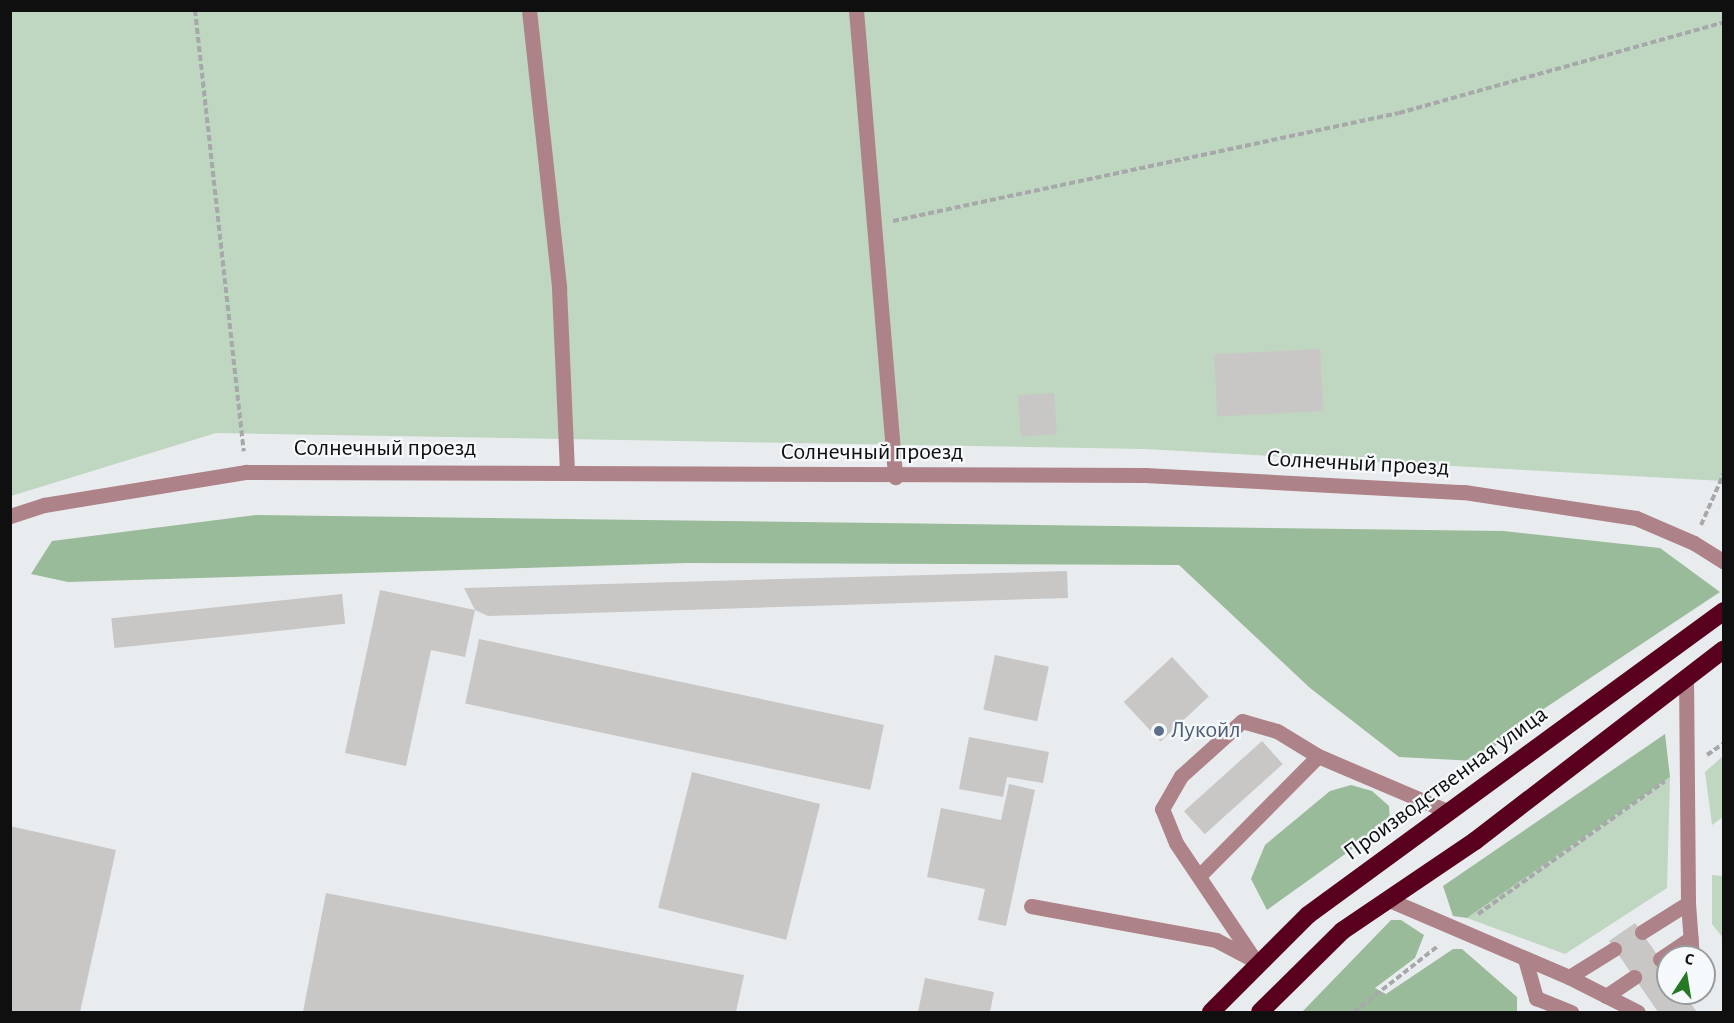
<!DOCTYPE html>
<html>
<head>
<meta charset="utf-8">
<style>
	body { margin:0 }
	#map { position:relative; width:1734px; height:1023px; overflow:hidden; background:#e9ecee; font-family:"Alegreya Sans",sans-serif }
	div>[style] { position:absolute }
	[style*='--x'] { left:calc(var(--x)*1px); top:calc(var(--y)*1px); width:calc(var(--w)*1px); rotate:calc(var(--a)*1deg) }
	.green>* { inset:0; background:#bfd6c0 }
	.forest>* { inset:0; background:#99bb9a }
	.building>* { inset:0; background:#c9c6c6; transform-origin:0 0 }
	.path>* { height:4px; margin-top:-2px; transform-origin:0; background:repeating-linear-gradient(90deg,#a6a8aa 0 6px,transparent 0 9px) }
	.lane>* { height:15px; margin:-7.5px; padding:0 7.5px; transform-origin:7.5px; border-radius:7.5px; background:#ad8288 }
	.street>* { height:15px; margin:-7.5px; padding:0 7.5px; transform-origin:7.5px; border-radius:7.5px; background:#ad8288 }
	.highway>* { height:18px; margin:-9px; padding:0 9px; transform-origin:9px; border-radius:9px; background:#59001f }
	.dots>* { width:16px; height:16px; translate:-50% -50%; box-sizing:border-box; border:3px solid #f6f9fb; border-radius:50% }
	span { translate:-50% -50%; white-space:nowrap; text-align:center; line-height:1.15; -webkit-text-stroke:4.5px #f6f9fb; paint-order:stroke }
	.street-label { font-size:24px; color:#0f0f10 }
	.service-label { font-size:24px; color:#4e5e75 }
	.left { translate:0 -50%; text-align:left }
	.frame { position:absolute; inset:0; border:12px solid #0f0f10; pointer-events:none }
	.north { position:absolute; left:1656px; top:945px; width:60px; height:60px; box-sizing:border-box; background:#f6f9fb; border:2px solid #9a9b9d; border-radius:50%; rotate:12deg; font-size:16px; font-weight:700; line-height:24px; text-align:center; color:#0f0f10 }
	.north::after { content:''; display:block; margin:auto; width:21px; height:27px; background:#257824; clip-path:polygon(50% 0,100% 100%,50% 72%,0 100%) }
</style>
</head>
<body>
<div id="map">
	<div class="green">
		<i style="clip-path:polygon(11px 11px,1723px 11px,1723px 481px,1144px 449px,216px 433px,11px 496px)"></i>
		<i style="clip-path:polygon(1723px 756px,1723px 817px,1712px 825px,1705px 772px)"></i>
		<i style="clip-path:polygon(1670px 777px,1667px 888px,1565px 954px,1467px 918px)"></i>
		<i style="clip-path:polygon(1712px 875px,1723px 876px,1723px 938px,1712px 924px)"></i>
	</div>
	<div class="forest">
		<i style="clip-path:polygon(256px 515px,1503px 531px,1660px 548px,1720px 592px,1545px 708px,1475px 761px,1399px 757px,1310px 688px,1179px 565px,687px 563px,68px 582px,31px 574px,52px 541px)"></i>
		<i style="clip-path:polygon(1665px 734px,1670px 777px,1467px 918px,1453px 916px,1443px 886px)"></i>
		<i style="clip-path:polygon(1351px 785px,1372px 791px,1389px 806px,1390px 822px,1267px 910px,1251px 879px,1265px 845px,1330px 791px)"></i>
		<i style="clip-path:polygon(1391px 920px,1401px 920px,1424px 935px,1415px 958px,1375px 988px,1386px 994px,1453px 949px,1462px 949px,1517px 997px,1517px 1012px,1302px 1012px)"></i>
	</div>
	<div class="building">
		<i style="left:1320px;top:349px;width:62px;height:106px;rotate:87deg"></i>
		<i style="left:1054px;top:393px;width:41px;height:36px;rotate:86deg"></i>
		<i style="clip-path:polygon(1067px 571px,1068px 598px,488px 616px,475px 610px,465px 657px,431px 650px,406px 766px,345px 753px,380px 590px,475px 610px,464px 588px)"></i>
		<i style="left:342px;top:594px;width:30px;height:232px;rotate:84deg"></i>
		<i style="left:479px;top:639px;width:414px;height:66px;rotate:12deg"></i>
		<i style="left:995px;top:655px;width:55px;height:56px;rotate:12deg"></i>
		<i style="left:1172px;top:657px;width:54px;height:66px;rotate:47deg"></i>
		<i style="clip-path:polygon(969px 737px,1049px 752px,1043px 783px,1007px 777px,1003px 797px,959px 789px)"></i>
		<i style="left:1262px;top:741px;width:31px;height:105px;rotate:48deg"></i>
		<i style="left:692px;top:772px;width:132px;height:140px;rotate:14deg"></i>
		<i style="clip-path:polygon(1009px 784px,1035px 790px,1006px 926px,978px 920px,985px 889px,927px 877px,941px 808px,1001px 820px)"></i>
		<i style="clip-path:polygon(10px 826px,116px 850px,80px 1012px,10px 1012px)"></i>
		<i style="clip-path:polygon(326px 893px,744px 975px,736px 1012px,303px 1012px)"></i>
		<i style="clip-path:polygon(1635px 923px,1668px 970px,1668px 993px,1683px 993px,1697px 1012px,1658px 1012px,1609px 941px)"></i>
		<i style="clip-path:polygon(925px 978px,994px 992px,990px 1012px,918px 1012px)"></i>
	</div>
	<div class="path">
		<i style="--x:195;--y:10;--w:444;--a:83.7"></i>
		<i style="--x:893;--y:221;--w:517;--a:-12.05"></i>
		<i style="--x:1399;--y:113;--w:337;--a:-15.6"></i>
		<i style="--x:1701;--y:525;--w:57;--a:-66.1"></i>
		<i style="--x:1707;--y:755;--w:21;--a:-35"></i>
		<i style="--x:1478;--y:914;--w:229;--a:-35.4"></i>
		<i style="--x:1354;--y:1012;--w:108;--a:-38.2"></i>
	</div>
	<div class="lane">
		<i style="--x:529;--y:10;--w:280;--a:83.8"></i>
		<i style="--x:559;--y:288;--w:184;--a:87.5"></i>
		<i style="--x:856;--y:10;--w:469;--a:85.2"></i>
		<i style="--x:1201;--y:874;--w:166;--a:-45.2"></i>
		<i style="--x:1387;--y:899;--w:198;--a:23.2"></i>
		<i style="--x:1569;--y:977;--w:53;--a:-31.9"></i>
		<i style="--x:1688;--y:903;--w:54;--a:85.8"></i>
		<i style="--x:1031;--y:906;--w:188;--a:10.4"></i>
		<i style="--x:1216;--y:940;--w:43;--a:27.8"></i>
		<i style="--x:1642;--y:932;--w:54;--a:-32.2"></i>
		<i style="--x:1688;--y:903;--w:225;--a:-90.5"></i>
		<i style="--x:1525;--y:959;--w:41;--a:74.2"></i>
		<i style="--x:1536;--y:998;--w:38;--a:22"></i>
		<i style="--x:1660;--y:959;--w:37;--a:-34"></i>
		<i style="--x:1256;--y:962;--w:143;--a:-123.9"></i>
		<i style="--x:1176;--y:843;--w:37;--a:-112"></i>
		<i style="--x:1162;--y:809;--w:38;--a:-60"></i>
		<i style="--x:1181;--y:776;--w:82;--a:-42"></i>
		<i style="--x:1242;--y:721;--w:36;--a:16"></i>
		<i style="--x:1277;--y:731;--w:48;--a:31.4"></i>
		<i style="--x:1318;--y:756;--w:140;--a:23.1"></i>
		<i style="--x:1569;--y:977;--w:77;--a:26.9"></i>
		<i style="--x:1606;--y:996;--w:34;--a:-34"></i>
		<i style="--x:1685;--y:996;--w:5;--a:-37"></i>
	</div>
	<div class="street">
		<i style="--x:10;--y:516;--w:36;--a:-18"></i>
		<i style="--x:44;--y:505;--w:205;--a:-9.3"></i>
		<i style="--x:246;--y:472;--w:899;--a:0.19"></i>
		<i style="--x:1145;--y:475;--w:319;--a:3.1"></i>
		<i style="--x:1464;--y:492;--w:174;--a:8.6"></i>
		<i style="--x:1636;--y:518;--w:63;--a:23.3"></i>
		<i style="--x:1694;--y:543;--w:36;--a:32"></i>
	</div>
	<div class="highway">
		<i style="--x:1211;--y:1012;--w:137;--a:-45"></i>
		<i style="--x:1308;--y:915;--w:515;--a:-36.16"></i>
		<i style="--x:1260;--y:1012;--w:115;--a:-44.6"></i>
		<i style="--x:1342;--y:931;--w:161;--a:-34.1"></i>
		<i style="--x:1475;--y:841;--w:314;--a:-37.6"></i>
	</div>
	<div class="dots">
		<i style="left:1159px;top:731px;background:#5c6f8a"></i>
	</div>
	<div class="street-label">
		<span style="left:385px;top:449px">Солнечный проезд</span>
		<span style="left:872px;top:453px">Солнечный проезд</span>
		<span style="left:1358px;top:464px;rotate:3deg">Солнечный проезд</span>
		<span style="left:1446px;top:784px;rotate:-36deg">Производственная улица</span>
	</div>
	<div class="service-label">
		<span class="left" style="left:1171px;top:731px">Лукойл</span>
	</div>
	<div class="frame"></div>
	<div class="north">С</div>
</div>
</body>
</html>
